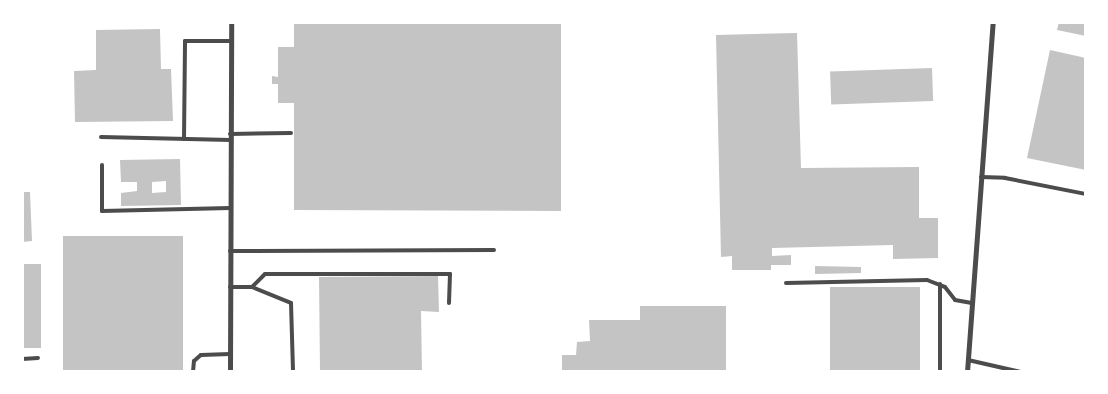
<!DOCTYPE html>
<html>
<head>
<meta charset="utf-8">
<style>
	body { margin:0 }
	#map { position:relative; width:1108px; height:394px; overflow:hidden; background:#fff; font-family:"PT Serif",serif }
	div>[style] { position:absolute }
	[style*='--x'] { left:calc(var(--x)*1px); top:calc(var(--y)*1px); width:calc(var(--w)*1px); rotate:calc(var(--a)*1deg) }
	.building>* { inset:0; background:#c4c4c4; transform-origin:0 0 }
	.service>* { height:4px; margin:-2px; padding:0 2px; transform-origin:2px; border-radius:2px; background:#4c4c4c }
	.minor>* { height:5px; margin:-2.5px; padding:0 2.5px; transform-origin:2.5px; border-radius:2.5px; background:#4c4c4c }
	span { translate:-50% -50%; white-space:nowrap; text-align:center; line-height:1.15; -webkit-text-stroke:4px #fff; paint-order:stroke }
	.frame { position:absolute; inset:0; border:24px solid #fff; pointer-events:none }
</style>
</head>
<body>
<div id="map">
	<div class="building">
		<i style="clip-path:polygon(294px 22px,561px 22px,561px 211px,294px 210px,294px 103px,278px 103px,278px 84px,272px 84px,272px 76px,278px 77px,278px 47px,294px 47px)"></i>
		<i style="clip-path:polygon(1059px 22px,1086px 22px,1086px 36px,1057px 30px)"></i>
		<i style="clip-path:polygon(160px 29px,161px 69px,171px 69px,173px 121px,75px 122px,74px 71px,96px 70px,96px 30px)"></i>
		<i style="clip-path:polygon(797px 33px,801px 168px,919px 167px,919px 218px,938px 218px,938px 258px,893px 259px,893px 245px,772px 248px,772px 256px,791px 255px,791px 265px,771px 265px,771px 270px,732px 270px,732px 256px,721px 257px,716px 35px)"></i>
		<i style="clip-path:polygon(1050px 50px,1086px 58px,1086px 170px,1027px 158px)"></i>
		<i style="left:932px;top:68px;width:33px;height:102px;rotate:88deg"></i>
		<i style="clip-path:polygon(evenodd,180px 159px,181px 205px,121px 206px,121px 193px,137px 191px,137px 182px,121px 182px,120px 160px,180px 159px,166px 181px,166px 192px,152px 193px,152px 182px,166px 181px)"></i>
		<i style="clip-path:polygon(22px 192px,30px 192px,32px 241px,22px 242px)"></i>
		<i style="left:63px;top:236px;width:120px;height:136px"></i>
		<i style="left:22px;top:264px;width:19px;height:84px"></i>
		<i style="clip-path:polygon(815px 266px,861px 267px,861px 273px,815px 274px)"></i>
		<i style="clip-path:polygon(438px 276px,439px 312px,421px 311px,422px 372px,320px 372px,319px 277px)"></i>
		<i style="left:920px;top:287px;width:85px;height:90px;rotate:90deg"></i>
		<i style="clip-path:polygon(640px 306px,726px 306px,726px 372px,562px 372px,562px 355px,576px 355px,577px 342px,590px 341px,589px 320px,640px 320px)"></i>
	</div>
	<div class="service">
		<i style="--x:230;--y:134;--w:61;--a:-0.9"></i>
		<i style="--x:101;--y:137;--w:130;--a:1.3"></i>
		<i style="--x:184;--y:139;--w:98;--a:-89.4"></i>
		<i style="--x:185;--y:41;--w:46;--a:0"></i>
		<i style="--x:102;--y:165;--w:46;--a:90"></i>
		<i style="--x:102;--y:211;--w:128;--a:-1.3"></i>
		<i style="--x:981;--y:177;--w:24;--a:2"></i>
		<i style="--x:1005;--y:178;--w:83;--a:11.2"></i>
		<i style="--x:230;--y:251;--w:264;--a:-0.2"></i>
		<i style="--x:786;--y:283;--w:141;--a:-1.2"></i>
		<i style="--x:927;--y:280;--w:19;--a:21"></i>
		<i style="--x:945;--y:287;--w:16;--a:52"></i>
		<i style="--x:955;--y:300;--w:17;--a:10"></i>
		<i style="--x:230;--y:287;--w:22;--a:0"></i>
		<i style="--x:252;--y:287;--w:18;--a:-45"></i>
		<i style="--x:265;--y:274;--w:185;--a:0"></i>
		<i style="--x:450;--y:274;--w:29;--a:92"></i>
		<i style="--x:252;--y:287;--w:42;--a:22.3"></i>
		<i style="--x:291;--y:303;--w:69;--a:88.3"></i>
		<i style="--x:22;--y:359;--w:16;--a:-4"></i>
		<i style="--x:968;--y:360;--w:54;--a:12.8"></i>
		<i style="--x:193;--y:372;--w:11;--a:-85"></i>
		<i style="--x:194;--y:361;--w:9;--a:-41"></i>
		<i style="--x:201;--y:355;--w:29;--a:-2"></i>
		<i style="--x:940;--y:372;--w:88;--a:-90"></i>
	</div>
	<div class="minor">
		<i style="--x:230;--y:372;--w:350;--a:-89.8"></i>
		<i style="--x:967;--y:372;--w:351;--a:-85.8"></i>
	</div>
	<div class="frame"></div>
</div>
</body>
</html>
